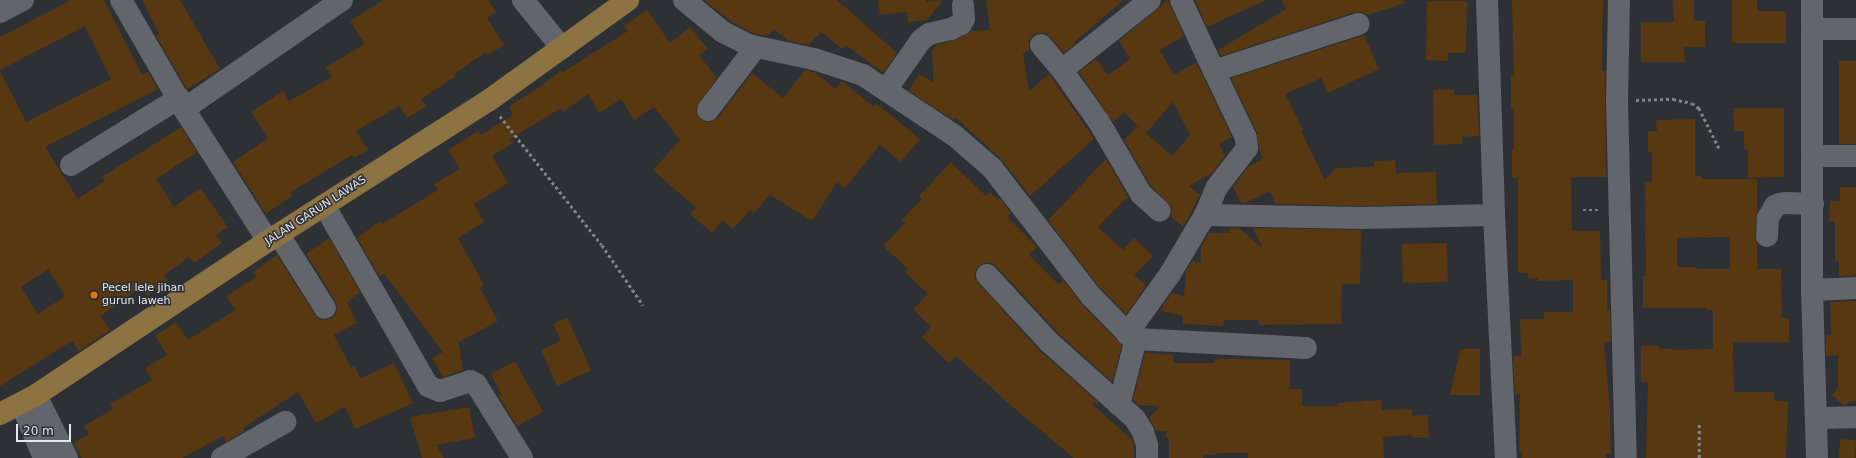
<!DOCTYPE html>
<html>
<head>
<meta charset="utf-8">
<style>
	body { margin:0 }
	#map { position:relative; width:1856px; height:458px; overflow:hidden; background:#2d3035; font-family:"DejaVu Sans",sans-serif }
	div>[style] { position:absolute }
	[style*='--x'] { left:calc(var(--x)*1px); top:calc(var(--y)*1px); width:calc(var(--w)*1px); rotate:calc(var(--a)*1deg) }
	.building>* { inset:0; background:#573811; transform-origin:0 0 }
	.path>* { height:2.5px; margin-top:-1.25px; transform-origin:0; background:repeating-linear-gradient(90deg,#818388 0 3px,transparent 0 6px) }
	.minor>* { height:22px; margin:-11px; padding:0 11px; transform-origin:11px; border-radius:11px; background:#62656b }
	.major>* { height:22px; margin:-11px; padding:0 11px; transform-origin:11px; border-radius:11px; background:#8c7341 }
	.dots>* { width:11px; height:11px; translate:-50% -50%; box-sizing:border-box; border:2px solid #2d3035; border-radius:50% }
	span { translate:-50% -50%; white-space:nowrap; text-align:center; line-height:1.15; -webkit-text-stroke:3px #2d3035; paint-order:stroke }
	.street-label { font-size:11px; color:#e5e7eb }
	.poi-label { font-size:11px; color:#e5e7eb }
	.left { translate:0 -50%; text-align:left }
	.scale { position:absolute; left:16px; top:424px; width:55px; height:18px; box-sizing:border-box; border:2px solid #e5e7eb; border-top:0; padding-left:5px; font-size:12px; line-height:14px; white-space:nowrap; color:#e5e7eb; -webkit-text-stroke:3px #2d3035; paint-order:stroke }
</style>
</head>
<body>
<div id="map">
	<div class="building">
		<i style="clip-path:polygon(evenodd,71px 0,104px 0,142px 75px,148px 72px,158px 89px,45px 147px,78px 199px,104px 181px,102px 177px,181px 127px,197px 152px,156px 179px,174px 207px,200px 188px,228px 227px,216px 235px,222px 243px,194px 263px,189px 257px,164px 275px,168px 281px,147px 296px,141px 287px,101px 316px,110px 330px,79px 351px,72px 341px,0 386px,0 71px,26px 122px,111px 79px,85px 26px,0 70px,0 37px,71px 0,48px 269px,65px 296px,38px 314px,21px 287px,48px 269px)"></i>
		<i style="clip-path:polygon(142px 0,180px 0,220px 69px,187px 89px,156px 36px,159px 34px)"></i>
		<i style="clip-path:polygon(383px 0,488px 0,496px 12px,487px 18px,504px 45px,488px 55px,486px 52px,454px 74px,455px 77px,421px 99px,426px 106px,407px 118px,399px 106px,356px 131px,368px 150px,354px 158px,352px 155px,291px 192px,293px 195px,266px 214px,233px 162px,268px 138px,251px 112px,283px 91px,289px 101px,332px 77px,326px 67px,365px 44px,350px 21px)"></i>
		<i style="clip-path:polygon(704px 0,837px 0,897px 53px,883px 73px,846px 45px,842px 49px,821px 32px,809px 45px,788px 41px,774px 29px,767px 36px,752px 33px,732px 22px)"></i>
		<i style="clip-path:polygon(878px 0,926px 0,926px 2px,943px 0,927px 20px,908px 22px,907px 12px,880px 15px)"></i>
		<i style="clip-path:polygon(986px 0,1124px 0,1074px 42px,1075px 44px,1064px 53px,1046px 33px,1038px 33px,1033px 35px,1029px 40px,1029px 49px,1023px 54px,1029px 91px,1049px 74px,1094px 139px,1030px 196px,1002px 160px,955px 117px,953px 120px,909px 91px,919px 74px,934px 83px,932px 52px,936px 45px,956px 40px,971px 31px,990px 30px)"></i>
		<i style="clip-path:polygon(evenodd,1168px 0,1184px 36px,1160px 50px,1174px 75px,1196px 62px,1232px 137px,1219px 144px,1225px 156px,1212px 173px,1189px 186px,1200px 195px,1183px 227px,1171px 216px,1172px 207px,1151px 186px,1124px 140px,1137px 126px,1140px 128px,1124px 112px,1113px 122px,1079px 72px,1096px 59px,1108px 75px,1130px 59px,1119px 41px,1168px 0,1173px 102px,1190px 135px,1172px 156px,1146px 133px,1173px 102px)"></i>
		<i style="clip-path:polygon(1195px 0,1266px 0,1207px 27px)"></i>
		<i style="clip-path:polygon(1281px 0,1404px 0,1405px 3px,1368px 15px,1362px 12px,1355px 12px,1221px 56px,1218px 50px,1286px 9px)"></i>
		<i style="clip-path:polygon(1512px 0,1603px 0,1602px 71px,1605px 71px,1606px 177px,1571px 177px,1572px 231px,1600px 231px,1601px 280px,1607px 280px,1607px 310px,1610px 310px,1611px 342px,1604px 342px,1610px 408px,1611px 454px,1606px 454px,1606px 458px,1522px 458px,1522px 452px,1519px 452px,1520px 395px,1515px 395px,1513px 356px,1521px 356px,1520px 319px,1544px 319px,1544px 312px,1573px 312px,1573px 280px,1537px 281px,1538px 278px,1528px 278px,1528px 273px,1518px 273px,1518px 178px,1512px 178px,1512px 150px,1514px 149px,1514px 109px,1511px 109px,1511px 76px,1514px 76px)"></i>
		<i style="clip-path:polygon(1673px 0,1694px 0,1694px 21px,1705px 21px,1705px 47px,1684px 47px,1685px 62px,1641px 62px,1641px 22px,1674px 22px)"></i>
		<i style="clip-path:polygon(1732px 0,1757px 0,1757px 11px,1786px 11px,1786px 43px,1732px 43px)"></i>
		<i style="clip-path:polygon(1427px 1px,1467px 1px,1466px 53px,1448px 53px,1448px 61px,1426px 60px)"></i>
		<i style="clip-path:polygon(647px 10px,670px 43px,690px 27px,708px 49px,699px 55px,717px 78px,696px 108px,697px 115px,701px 120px,707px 122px,713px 121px,718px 118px,752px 73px,783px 98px,805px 70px,814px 72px,836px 89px,842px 81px,874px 107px,876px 104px,892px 116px,920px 139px,901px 162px,880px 145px,845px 188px,837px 182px,812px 221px,770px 195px,754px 213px,750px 210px,733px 229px,723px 220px,712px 233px,690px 214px,696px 208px,653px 170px,680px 140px,654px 107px,634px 120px,621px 99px,599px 113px,588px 94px,563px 112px,561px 108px,510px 139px,513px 143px,492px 156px,508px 183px,474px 204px,484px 222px,458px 238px,484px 285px,480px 288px,498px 321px,459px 342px,458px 339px,463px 370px,443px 377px,432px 358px,443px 352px,384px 274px,380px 277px,357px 238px,380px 221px,382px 224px,438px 190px,434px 184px,460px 169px,448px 150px,478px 131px,481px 135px,513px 115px,509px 106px,534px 91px,562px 70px,563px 72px,628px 31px,624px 26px)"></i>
		<i style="clip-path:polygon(1364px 35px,1379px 69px,1328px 93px,1321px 78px,1285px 94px,1303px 130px,1301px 131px,1325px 180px,1336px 168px,1374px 167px,1374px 161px,1395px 160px,1396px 173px,1436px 172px,1437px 204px,1362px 206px,1276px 204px,1270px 191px,1245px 203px,1241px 203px,1233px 187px,1249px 166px,1263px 159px,1259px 149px,1257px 133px,1231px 78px)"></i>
		<i style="left:1839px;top:61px;width:17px;height:83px"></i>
		<i style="clip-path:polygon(1454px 89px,1454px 95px,1477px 95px,1479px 136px,1462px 137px,1462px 144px,1434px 145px,1433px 90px)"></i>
		<i style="clip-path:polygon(1733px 108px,1784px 108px,1784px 177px,1748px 178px,1748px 149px,1744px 149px,1744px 131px,1734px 131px)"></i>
		<i style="clip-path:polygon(evenodd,1695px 119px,1695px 176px,1701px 176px,1701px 179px,1757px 179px,1757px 212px,1755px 235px,1757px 243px,1757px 269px,1781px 269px,1782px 318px,1789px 318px,1789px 342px,1733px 342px,1734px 392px,1774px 392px,1774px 401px,1788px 401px,1786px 458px,1646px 458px,1648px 382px,1641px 382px,1641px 346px,1659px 346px,1659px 349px,1673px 349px,1673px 350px,1713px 349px,1713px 310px,1706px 310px,1706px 308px,1643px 308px,1643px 276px,1646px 276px,1645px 182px,1652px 182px,1652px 152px,1648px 152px,1648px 131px,1657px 131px,1656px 120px,1695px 119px,1730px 237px,1730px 269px,1697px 269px,1697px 267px,1677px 267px,1677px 238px,1730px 237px)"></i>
		<i style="clip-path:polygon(1106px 159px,1128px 197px,1098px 227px,1123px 250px,1134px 238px,1153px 256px,1134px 275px,1146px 286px,1126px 314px,1100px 288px,1048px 220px)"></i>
		<i style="clip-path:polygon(951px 162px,986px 196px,990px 192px,998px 200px,1000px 198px,1011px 213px,1007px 217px,1037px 247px,1029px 255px,1059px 285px,1063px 280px,1082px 305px,1122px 345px,1112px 382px,1058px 333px,996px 266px,991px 263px,985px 263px,979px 266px,975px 271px,975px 277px,978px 283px,1040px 351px,1099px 403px,1091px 403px,1131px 439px,1132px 438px,1134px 447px,1134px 458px,1074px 458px,1015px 409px,956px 356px,949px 363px,922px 337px,931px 327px,913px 309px,928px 294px,905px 272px,908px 269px,883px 246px,905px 223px,902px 220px,922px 199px,919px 196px)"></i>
		<i style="clip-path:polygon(1840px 187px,1856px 187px,1856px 276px,1839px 276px,1839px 261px,1835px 261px,1835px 221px,1829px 221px,1830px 201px,1840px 201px)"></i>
		<i style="clip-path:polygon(1230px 228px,1239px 228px,1263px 249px,1253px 228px,1361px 230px,1360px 284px,1342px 284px,1341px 324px,1259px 325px,1259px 320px,1224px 320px,1223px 326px,1183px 324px,1183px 316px,1162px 311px,1163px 305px,1172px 293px,1184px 296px,1186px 271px,1192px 262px,1201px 262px,1201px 247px,1209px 233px,1230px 233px)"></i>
		<i style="clip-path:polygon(329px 238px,360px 292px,347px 302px,357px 323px,334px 335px,351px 368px,355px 366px,360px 379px,394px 363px,413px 403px,355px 429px,345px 407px,316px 423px,298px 392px,243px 428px,245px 431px,226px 442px,223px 436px,182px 458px,82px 458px,74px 443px,89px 434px,84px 426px,113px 409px,110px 404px,152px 380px,145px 368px,167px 355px,155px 336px,176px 322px,188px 340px,235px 310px,226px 296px,256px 277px,253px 272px,277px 255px,315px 315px,319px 319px,325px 320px,332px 318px,336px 314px,337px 308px,336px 302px,306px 254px)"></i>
		<i style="left:1447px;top:243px;width:39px;height:45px;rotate:89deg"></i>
		<i style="clip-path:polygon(1856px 301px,1856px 401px,1850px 401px,1846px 405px,1843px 405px,1832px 395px,1838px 388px,1838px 355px,1826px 356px,1826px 335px,1831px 335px,1830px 302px)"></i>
		<i style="clip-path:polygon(567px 317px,591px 370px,557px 386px,541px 350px,561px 341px,553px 324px)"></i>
		<i style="clip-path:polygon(1460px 349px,1480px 349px,1480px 395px,1450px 395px)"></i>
		<i style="clip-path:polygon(1145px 353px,1173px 355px,1173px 363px,1215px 363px,1215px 359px,1235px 359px,1290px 360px,1290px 389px,1302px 389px,1302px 406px,1337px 406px,1337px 403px,1381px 400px,1382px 410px,1412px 409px,1412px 416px,1428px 415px,1429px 437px,1412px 438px,1412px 435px,1383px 437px,1384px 458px,1248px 458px,1248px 453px,1217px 453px,1217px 455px,1203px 455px,1203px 458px,1169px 458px,1169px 438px,1166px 438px,1166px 431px,1156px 431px,1149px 418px,1160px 406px,1138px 405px,1133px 400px)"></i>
		<i style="clip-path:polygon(515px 361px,543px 412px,517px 426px,498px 395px,501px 394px,491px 374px)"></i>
		<i style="clip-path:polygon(469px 407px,475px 438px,436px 445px,444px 458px,422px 458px,410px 417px)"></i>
		<i style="left:1840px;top:439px;width:16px;height:19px;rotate:4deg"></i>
	</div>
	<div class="path">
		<i style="--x:1636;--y:100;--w:37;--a:-2"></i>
		<i style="--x:1673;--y:99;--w:19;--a:12"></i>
		<i style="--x:1692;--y:103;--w:9;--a:36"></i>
		<i style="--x:1699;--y:108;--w:45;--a:63.4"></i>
		<i style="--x:500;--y:116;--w:164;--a:51.7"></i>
		<i style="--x:602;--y:245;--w:73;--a:55.7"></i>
		<i style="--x:1583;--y:210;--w:18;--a:0"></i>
		<i style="--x:1699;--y:458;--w:34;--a:-90"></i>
	</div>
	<div class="minor">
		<i style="--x:121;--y:0;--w:126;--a:60"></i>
		<i style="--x:184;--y:109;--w:156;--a:57.5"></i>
		<i style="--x:523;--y:0;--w:62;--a:50.9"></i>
		<i style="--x:684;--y:0;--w:50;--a:39.4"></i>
		<i style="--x:723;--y:32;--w:28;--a:27"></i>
		<i style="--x:748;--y:45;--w:67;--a:12"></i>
		<i style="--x:814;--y:59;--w:52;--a:18.1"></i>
		<i style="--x:863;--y:75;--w:110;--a:33.5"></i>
		<i style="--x:955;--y:136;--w:49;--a:40.9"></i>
		<i style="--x:992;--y:168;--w:162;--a:52.3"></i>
		<i style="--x:1091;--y:296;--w:56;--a:45.7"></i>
		<i style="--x:1130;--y:336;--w:7;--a:27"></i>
		<i style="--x:1136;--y:339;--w:170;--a:3"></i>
		<i style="--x:1181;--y:0;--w:78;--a:65.1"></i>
		<i style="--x:1214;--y:71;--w:152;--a:-18"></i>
		<i style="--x:1487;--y:0;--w:215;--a:88.1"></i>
		<i style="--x:1494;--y:215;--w:243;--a:87.2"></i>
		<i style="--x:1619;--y:0;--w:100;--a:91.1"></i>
		<i style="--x:1617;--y:100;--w:358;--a:88.6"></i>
		<i style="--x:1812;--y:0;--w:290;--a:90"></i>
		<i style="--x:1812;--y:290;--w:168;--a:88.3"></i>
		<i style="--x:0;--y:12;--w:26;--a:-28"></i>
		<i style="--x:1812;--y:29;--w:44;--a:0"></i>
		<i style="--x:1041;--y:45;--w:33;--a:50"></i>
		<i style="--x:1062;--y:70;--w:112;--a:-38.5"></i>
		<i style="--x:1062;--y:70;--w:64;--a:54.6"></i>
		<i style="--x:1099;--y:122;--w:83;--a:59.7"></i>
		<i style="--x:1141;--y:194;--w:25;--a:42"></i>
		<i style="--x:886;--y:90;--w:61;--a:-55"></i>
		<i style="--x:921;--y:40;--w:10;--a:-37"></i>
		<i style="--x:929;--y:34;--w:23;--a:-13"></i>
		<i style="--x:951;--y:29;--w:11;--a:-27"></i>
		<i style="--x:961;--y:24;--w:6;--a:-59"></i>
		<i style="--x:964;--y:19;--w:14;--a:-94"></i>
		<i style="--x:184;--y:109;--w:192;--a:-34.6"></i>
		<i style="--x:708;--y:110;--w:78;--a:-52.8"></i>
		<i style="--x:1812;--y:156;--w:44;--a:0"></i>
		<i style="--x:71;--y:165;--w:127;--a:-31.8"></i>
		<i style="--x:324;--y:205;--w:209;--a:60.1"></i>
		<i style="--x:428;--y:386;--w:13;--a:23"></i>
		<i style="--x:440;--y:391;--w:32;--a:-18"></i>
		<i style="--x:470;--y:381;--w:7;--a:27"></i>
		<i style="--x:476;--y:384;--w:87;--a:58.1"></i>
		<i style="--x:1205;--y:215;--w:157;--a:1.1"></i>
		<i style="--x:1362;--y:218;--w:132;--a:-1.3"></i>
		<i style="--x:279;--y:235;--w:86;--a:57.8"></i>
		<i style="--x:1767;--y:236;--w:18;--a:-87"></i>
		<i style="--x:1768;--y:218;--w:14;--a:-60"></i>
		<i style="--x:1775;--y:206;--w:4;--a:-27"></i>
		<i style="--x:1779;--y:204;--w:6;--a:-9"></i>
		<i style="--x:1785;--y:203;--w:28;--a:2"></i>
		<i style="--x:987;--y:275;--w:91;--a:47.2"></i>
		<i style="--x:1049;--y:342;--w:115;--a:41.8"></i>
		<i style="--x:1135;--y:419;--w:15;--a:58"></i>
		<i style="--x:1143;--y:432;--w:14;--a:73"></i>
		<i style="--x:1147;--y:445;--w:13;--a:90"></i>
		<i style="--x:1812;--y:290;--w:44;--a:-2.6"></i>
		<i style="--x:1127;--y:334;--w:74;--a:-54.4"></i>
		<i style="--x:1170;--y:274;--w:69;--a:-59.3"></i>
		<i style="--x:1205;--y:215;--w:30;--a:-67"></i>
		<i style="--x:1217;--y:187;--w:49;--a:-52.4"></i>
		<i style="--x:1247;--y:148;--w:10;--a:-96"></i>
		<i style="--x:1246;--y:138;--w:74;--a:-115.5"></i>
		<i style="--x:36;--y:395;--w:70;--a:63.8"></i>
		<i style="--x:21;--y:403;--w:60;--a:67.3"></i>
		<i style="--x:1119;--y:405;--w:68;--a:-75.6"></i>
		<i style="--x:1817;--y:418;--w:39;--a:-1"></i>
		<i style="--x:222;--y:458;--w:73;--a:-29.7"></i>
	</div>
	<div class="major">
		<i style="--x:0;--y:414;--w:41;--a:-27.8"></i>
		<i style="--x:36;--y:395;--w:278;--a:-33.6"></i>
		<i style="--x:268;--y:241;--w:261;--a:-32.5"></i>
		<i style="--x:488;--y:101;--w:173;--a:-35.8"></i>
	</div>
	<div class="dots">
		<i style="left:94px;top:295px;background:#e8710a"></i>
	</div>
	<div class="street-label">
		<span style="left:316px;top:211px;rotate:-33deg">JALAN GARUN LAWAS</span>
	</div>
	<div class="poi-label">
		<span class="left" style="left:102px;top:295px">Pecel lele jihan<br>gurun laweh</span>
	</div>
	<div class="scale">20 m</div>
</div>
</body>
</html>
